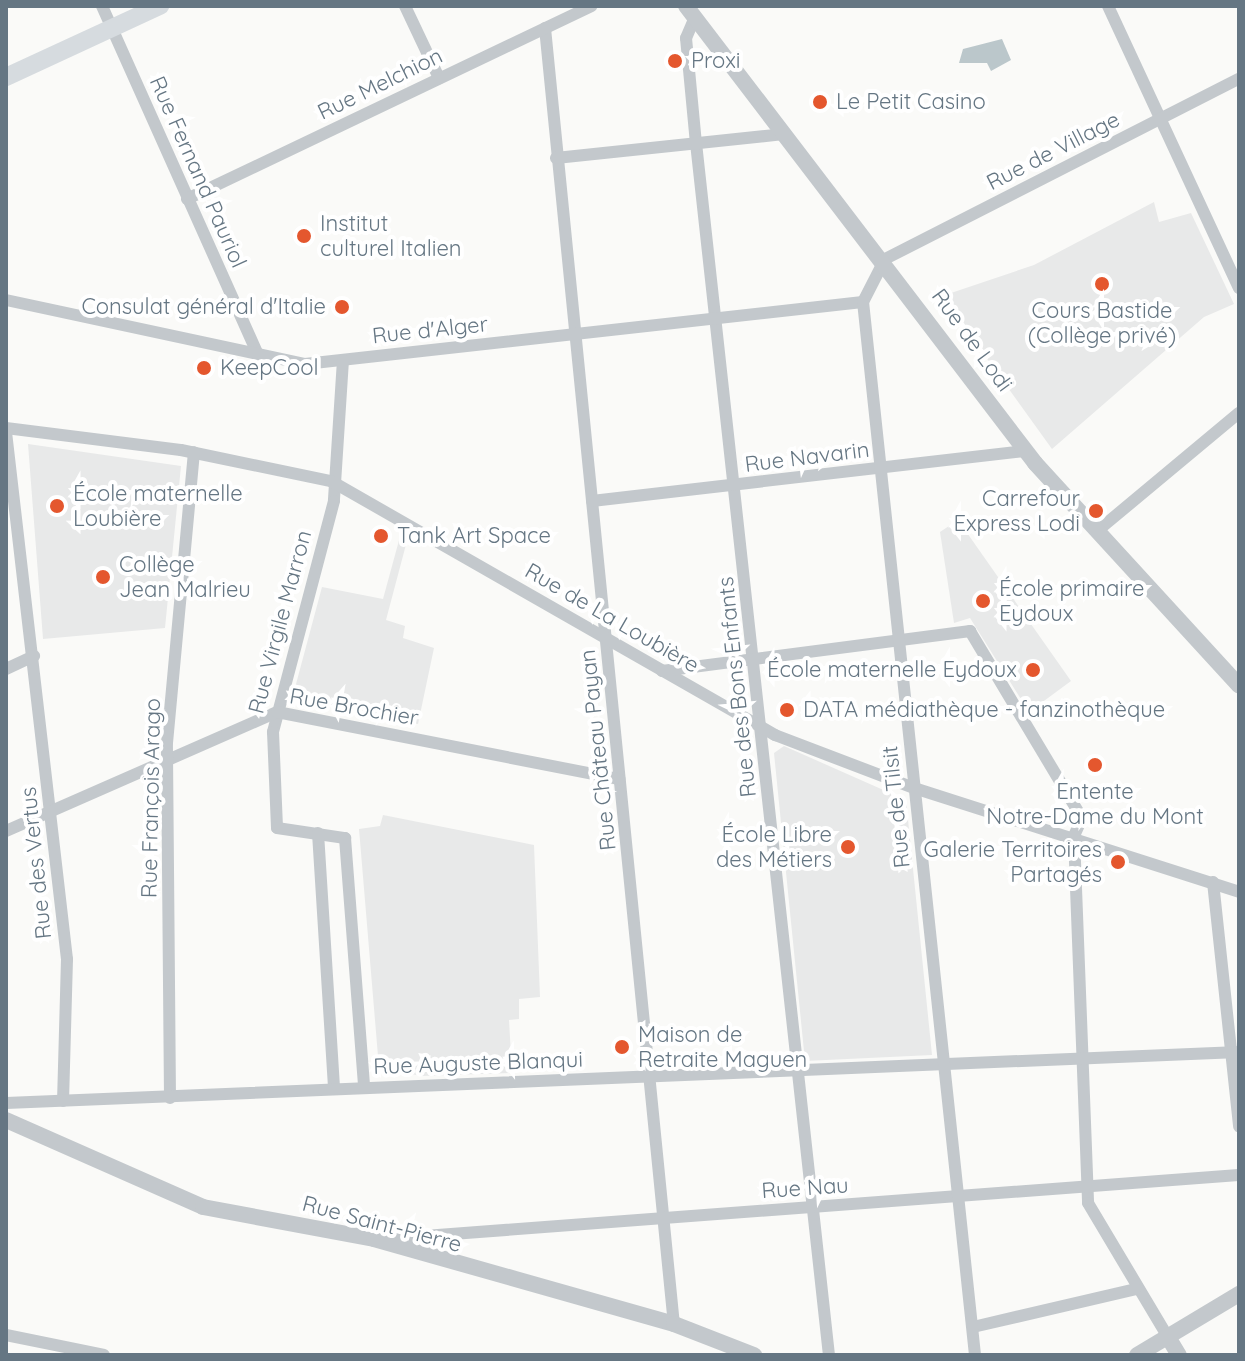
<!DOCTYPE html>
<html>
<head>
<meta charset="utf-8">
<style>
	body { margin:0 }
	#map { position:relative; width:1245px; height:1361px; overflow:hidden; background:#fafaf8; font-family:Quicksand,sans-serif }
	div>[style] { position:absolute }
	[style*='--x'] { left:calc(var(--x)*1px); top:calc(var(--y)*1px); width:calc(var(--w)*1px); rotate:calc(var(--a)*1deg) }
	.built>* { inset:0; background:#e8e9e9 }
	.water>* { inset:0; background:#bbc7cb }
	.minor>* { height:12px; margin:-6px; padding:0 6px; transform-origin:6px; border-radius:6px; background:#c3c8cc }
	.tertiary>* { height:16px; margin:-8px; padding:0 8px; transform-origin:8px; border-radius:8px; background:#c3c8cc }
	.secondary>* { height:18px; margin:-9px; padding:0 9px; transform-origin:9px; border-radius:9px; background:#d6dbdf }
	.dots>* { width:22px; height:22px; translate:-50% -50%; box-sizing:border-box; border:4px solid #fff; border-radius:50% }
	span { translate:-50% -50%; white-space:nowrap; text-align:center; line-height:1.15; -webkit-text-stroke:8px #fff; paint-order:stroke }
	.poi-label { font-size:22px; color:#657683 }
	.left { translate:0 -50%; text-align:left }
	.right { translate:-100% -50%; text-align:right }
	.street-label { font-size:22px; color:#657683 }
	.frame { position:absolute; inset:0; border:8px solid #657683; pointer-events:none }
</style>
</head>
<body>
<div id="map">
	<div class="built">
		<i style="clip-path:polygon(1154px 202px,1159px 222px,1191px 213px,1234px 304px,1204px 317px,1052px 449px,942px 296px,1034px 265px)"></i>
		<i style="clip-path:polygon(28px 444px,181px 466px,165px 628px,43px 639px)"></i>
		<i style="clip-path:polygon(958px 520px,1071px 681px,1029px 712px,970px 618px,954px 623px,940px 532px)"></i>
		<i style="clip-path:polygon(401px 533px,408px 537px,386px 620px,405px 626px,403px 638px,434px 648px,418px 724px,292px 699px,322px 587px,383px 599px)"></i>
		<i style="clip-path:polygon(784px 746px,906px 800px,932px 1055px,805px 1061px,774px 753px)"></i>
		<i style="clip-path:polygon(383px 815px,534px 845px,540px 997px,519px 999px,519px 1019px,509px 1020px,512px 1073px,422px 1076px,379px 1068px,359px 829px,380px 826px)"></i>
	</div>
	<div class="water">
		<i style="clip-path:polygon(1002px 39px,1011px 60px,991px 71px,987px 63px,959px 63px,963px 49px)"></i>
	</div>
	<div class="minor">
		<i style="--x:102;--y:6;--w:382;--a:65.9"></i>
		<i style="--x:405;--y:6;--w:80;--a:64.7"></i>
		<i style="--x:1108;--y:6;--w:311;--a:65.1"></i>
		<i style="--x:695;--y:17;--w:23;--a:113"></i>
		<i style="--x:686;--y:38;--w:105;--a:84.6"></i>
		<i style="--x:696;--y:143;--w:1219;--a:83.74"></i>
		<i style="--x:545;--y:28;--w:1302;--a:84.32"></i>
		<i style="--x:556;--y:158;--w:231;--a:-6"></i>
		<i style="--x:187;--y:199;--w:448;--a:-25.5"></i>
		<i style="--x:6;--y:300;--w:306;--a:12.1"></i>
		<i style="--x:305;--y:364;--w:561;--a:-6.34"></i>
		<i style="--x:343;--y:360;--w:141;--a:93.7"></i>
		<i style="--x:334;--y:501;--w:239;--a:104.8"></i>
		<i style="--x:273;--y:732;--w:96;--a:87.6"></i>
		<i style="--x:277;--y:828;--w:69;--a:8.4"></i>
		<i style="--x:345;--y:838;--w:249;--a:85.6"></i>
		<i style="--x:6;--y:428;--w:176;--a:7.2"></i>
		<i style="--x:181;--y:450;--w:153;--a:11.7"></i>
		<i style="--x:331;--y:481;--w:512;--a:29.77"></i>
		<i style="--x:775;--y:735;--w:149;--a:20.9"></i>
		<i style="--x:914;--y:788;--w:341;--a:17.7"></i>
		<i style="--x:6;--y:432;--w:531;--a:83.4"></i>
		<i style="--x:67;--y:959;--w:142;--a:91.6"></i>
		<i style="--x:592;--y:501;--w:437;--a:-6.6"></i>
		<i style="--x:1096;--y:532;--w:186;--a:-39.8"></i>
		<i style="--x:6;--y:669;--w:31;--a:-25"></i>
		<i style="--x:662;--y:671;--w:311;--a:-7.4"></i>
		<i style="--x:970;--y:631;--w:218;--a:59.1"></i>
		<i style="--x:1082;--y:818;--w:20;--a:114"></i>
		<i style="--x:1074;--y:836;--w:367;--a:87.8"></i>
		<i style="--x:1088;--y:1203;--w:156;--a:59.2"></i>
		<i style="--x:6;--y:831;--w:296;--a:-23.7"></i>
		<i style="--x:277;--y:712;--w:349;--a:11.1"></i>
		<i style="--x:318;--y:833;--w:255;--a:86.4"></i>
		<i style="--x:1213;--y:882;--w:246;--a:83.9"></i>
		<i style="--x:170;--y:1098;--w:355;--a:-90.5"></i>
		<i style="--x:167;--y:743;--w:292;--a:-84.7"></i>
		<i style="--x:6;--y:1103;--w:1234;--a:-2.37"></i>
		<i style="--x:385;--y:1239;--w:856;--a:-4.29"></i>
		<i style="--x:973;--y:1327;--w:167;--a:-13.1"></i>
		<i style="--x:6;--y:1335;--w:100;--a:11.5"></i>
		<i style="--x:975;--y:1355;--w:1059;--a:-96.07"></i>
		<i style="--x:863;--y:302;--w:48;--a:-62.9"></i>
		<i style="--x:885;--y:259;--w:397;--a:-27"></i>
	</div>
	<div class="tertiary">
		<i style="--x:686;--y:6;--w:575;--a:52.63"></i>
		<i style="--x:1035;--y:463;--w:302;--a:47.5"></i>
		<i style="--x:6;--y:1120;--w:215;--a:23.8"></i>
		<i style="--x:203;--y:1207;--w:174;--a:10.6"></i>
		<i style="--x:374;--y:1239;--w:312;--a:15.8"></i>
		<i style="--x:674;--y:1324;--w:86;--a:21.2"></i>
		<i style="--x:1168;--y:1337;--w:21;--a:59"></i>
		<i style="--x:1137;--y:1355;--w:119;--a:-30.9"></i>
	</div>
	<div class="secondary">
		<i style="--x:6;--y:77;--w:170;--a:-24.8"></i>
	</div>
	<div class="dots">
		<i style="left:675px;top:61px;background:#e4572e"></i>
		<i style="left:820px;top:102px;background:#e4572e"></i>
		<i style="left:304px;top:236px;background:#e4572e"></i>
		<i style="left:1102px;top:284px;background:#e4572e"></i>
		<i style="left:342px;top:307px;background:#e4572e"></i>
		<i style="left:204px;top:368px;background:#e4572e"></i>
		<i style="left:57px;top:506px;background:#e4572e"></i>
		<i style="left:1096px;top:511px;background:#e4572e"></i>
		<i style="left:381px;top:536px;background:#e4572e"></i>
		<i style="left:103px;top:577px;background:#e4572e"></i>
		<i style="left:983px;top:601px;background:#e4572e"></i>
		<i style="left:1033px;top:670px;background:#e4572e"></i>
		<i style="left:787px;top:710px;background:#e4572e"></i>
		<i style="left:1095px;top:765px;background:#e4572e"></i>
		<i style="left:848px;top:847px;background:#e4572e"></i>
		<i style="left:1118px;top:862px;background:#e4572e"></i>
		<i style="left:622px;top:1047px;background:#e4572e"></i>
	</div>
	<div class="poi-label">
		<span class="left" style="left:691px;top:61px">Proxi</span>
		<span class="left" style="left:836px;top:102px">Le Petit Casino</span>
		<span class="left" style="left:320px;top:236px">Institut<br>culturel Italien</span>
		<span class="right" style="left:326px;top:307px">Consulat général d'Italie</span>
		<span style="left:1102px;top:323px">Cours Bastide<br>(Collège privé)</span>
		<span class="left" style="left:220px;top:368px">KeepCool</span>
		<span class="left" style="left:73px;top:506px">École maternelle<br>Loubière</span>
		<span class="right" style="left:1080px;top:511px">Carrefour<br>Express Lodi</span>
		<span class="left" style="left:397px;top:536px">Tank Art Space</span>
		<span class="left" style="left:119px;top:577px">Collège<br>Jean Malrieu</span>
		<span class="left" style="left:999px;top:601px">École primaire<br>Eydoux</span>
		<span class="right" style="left:1017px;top:670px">École maternelle Eydoux</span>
		<span class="left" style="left:803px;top:710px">DATA médiathèque - fanzinothèque</span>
		<span style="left:1095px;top:804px">Entente<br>Notre-Dame du Mont</span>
		<span class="right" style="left:832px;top:847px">École Libre<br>des Métiers</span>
		<span class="right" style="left:1102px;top:862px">Galerie Territoires<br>Partagés</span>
		<span class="left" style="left:638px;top:1047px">Maison de<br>Retraite Maguen</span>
	</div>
	<div class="street-label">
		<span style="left:380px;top:84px;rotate:-26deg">Rue Melchion</span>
		<span style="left:1053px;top:151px;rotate:-27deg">Rue de Village</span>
		<span style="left:198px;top:172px;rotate:66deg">Rue Fernand Pauriol</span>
		<span style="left:430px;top:330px;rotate:-6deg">Rue d'Alger</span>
		<span style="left:972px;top:340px;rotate:54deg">Rue de Lodi</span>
		<span style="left:807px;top:457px;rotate:-7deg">Rue Navarin</span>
		<span style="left:612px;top:618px;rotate:30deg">Rue de La Loubière</span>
		<span style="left:280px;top:622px;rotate:-75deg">Rue Virgile Marron</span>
		<span style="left:737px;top:687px;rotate:-96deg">Rue des Bons Enfants</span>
		<span style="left:354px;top:707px;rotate:10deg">Rue Brochier</span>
		<span style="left:598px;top:750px;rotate:-96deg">Rue Château Payan</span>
		<span style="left:151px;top:798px;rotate:-89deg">Rue François Arago</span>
		<span style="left:896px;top:807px;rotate:-96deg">Rue de Tilsit</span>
		<span style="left:36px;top:863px;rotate:-96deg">Rue des Vertus</span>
		<span style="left:478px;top:1063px;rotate:-2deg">Rue Auguste Blanqui</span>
		<span style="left:805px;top:1188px;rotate:-4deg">Rue Nau</span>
		<span style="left:382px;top:1224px;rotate:15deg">Rue Saint-Pierre</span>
	</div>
	<div class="frame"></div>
</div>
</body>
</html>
